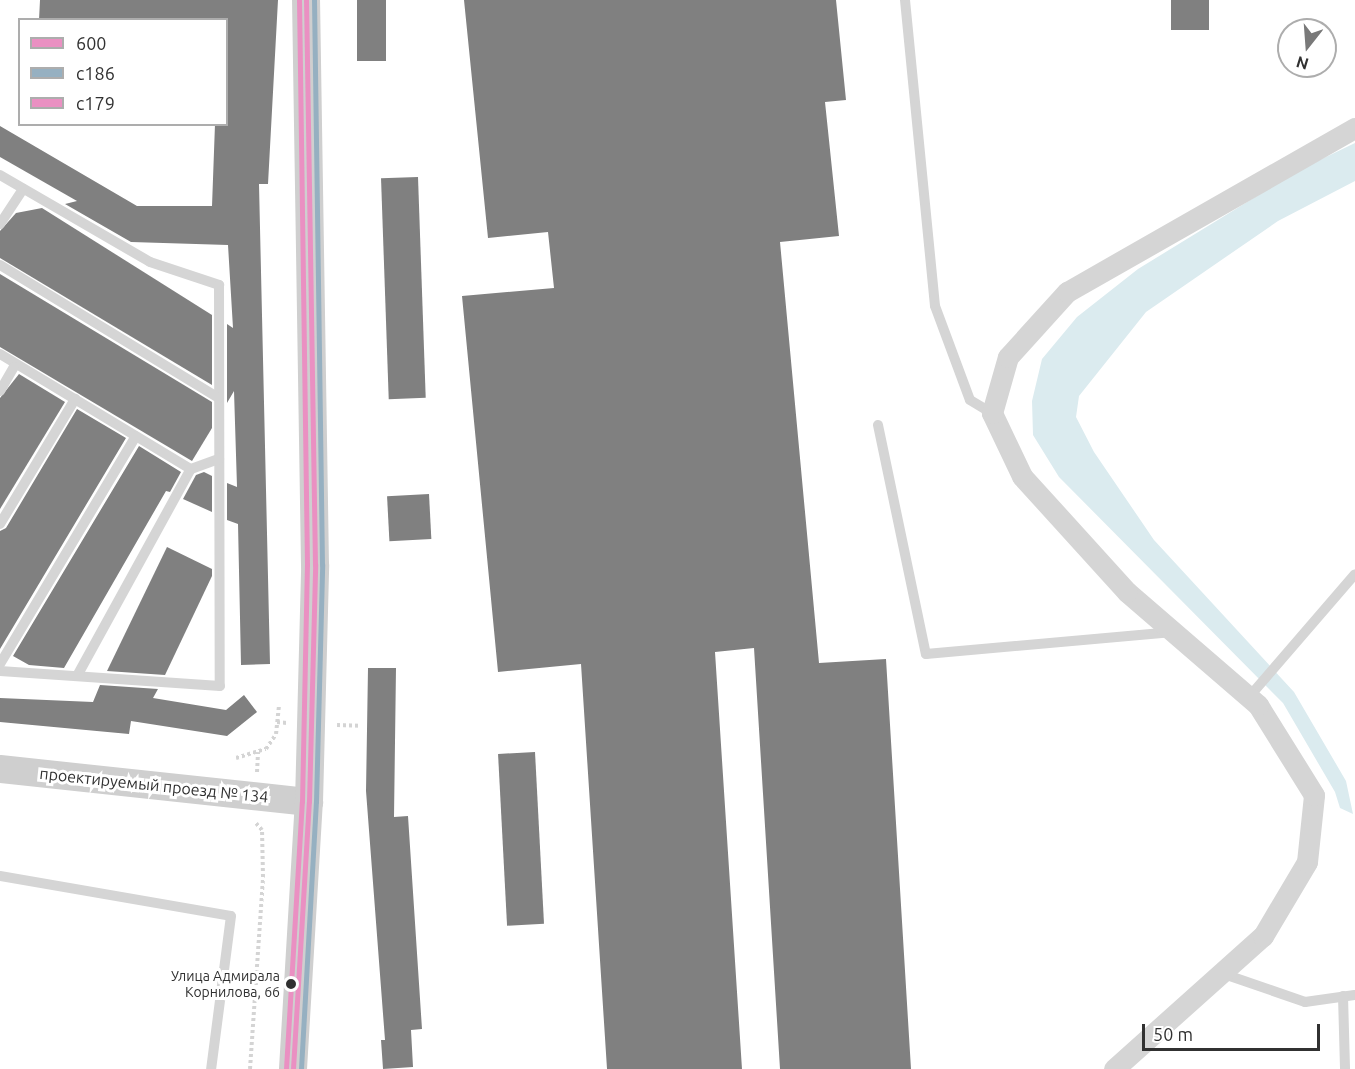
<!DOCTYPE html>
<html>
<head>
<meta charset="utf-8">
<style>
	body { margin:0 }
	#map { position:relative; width:1355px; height:1069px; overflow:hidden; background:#fff; font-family:Ubuntu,sans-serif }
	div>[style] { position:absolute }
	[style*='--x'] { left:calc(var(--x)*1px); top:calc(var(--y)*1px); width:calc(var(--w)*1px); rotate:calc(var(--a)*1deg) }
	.water>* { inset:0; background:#dbebef }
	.building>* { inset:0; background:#808080; transform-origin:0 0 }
	.path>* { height:4px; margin-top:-2px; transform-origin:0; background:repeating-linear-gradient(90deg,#d4d4d4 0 3px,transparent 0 6px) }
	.lane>* { height:10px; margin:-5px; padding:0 5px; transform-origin:5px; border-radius:5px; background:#d5d5d5 }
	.street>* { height:21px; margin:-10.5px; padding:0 10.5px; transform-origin:10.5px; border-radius:10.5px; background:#d5d5d5 }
	.secondary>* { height:28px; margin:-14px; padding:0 14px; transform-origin:14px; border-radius:14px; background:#cfcfcf }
	.bus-1>* { height:4.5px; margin:-2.25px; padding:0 2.25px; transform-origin:2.25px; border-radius:2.25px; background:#ea90c2 }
	.bus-2>* { height:4.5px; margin:-2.25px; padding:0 2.25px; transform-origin:2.25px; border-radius:2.25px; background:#96b0c1 }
	.bus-3>* { height:4.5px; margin:-2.25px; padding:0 2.25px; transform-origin:2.25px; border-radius:2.25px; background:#ea90c2 }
	.dots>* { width:16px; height:16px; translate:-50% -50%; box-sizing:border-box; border:3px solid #fff; border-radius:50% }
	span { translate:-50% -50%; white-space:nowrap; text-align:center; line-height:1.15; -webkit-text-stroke:6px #fff; paint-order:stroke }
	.bus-label { font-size:14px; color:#313131 }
	.right { translate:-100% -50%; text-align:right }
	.street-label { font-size:16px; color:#313131 }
	.legend { position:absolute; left:18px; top:18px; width:210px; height:108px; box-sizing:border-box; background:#fff; border:2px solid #adadad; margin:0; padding:8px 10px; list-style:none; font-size:18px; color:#313131 }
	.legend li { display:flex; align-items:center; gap:12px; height:30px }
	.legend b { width:30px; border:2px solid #adadad }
	.north { position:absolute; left:1277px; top:18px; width:60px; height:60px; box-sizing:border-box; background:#fff; border:2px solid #adadad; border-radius:50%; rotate:197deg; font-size:16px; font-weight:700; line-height:24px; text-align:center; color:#313131 }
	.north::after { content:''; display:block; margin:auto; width:21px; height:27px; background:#797979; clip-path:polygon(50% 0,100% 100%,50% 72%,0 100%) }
	.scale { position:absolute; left:1142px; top:1024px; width:178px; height:27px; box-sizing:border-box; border:3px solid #313131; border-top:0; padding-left:8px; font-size:18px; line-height:21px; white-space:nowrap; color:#313131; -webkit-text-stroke:4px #fff; paint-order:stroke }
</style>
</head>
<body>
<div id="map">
	<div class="water">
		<i style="clip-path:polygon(1355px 143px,1355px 181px,1278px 221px,1146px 312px,1079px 396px,1076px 417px,1094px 452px,1154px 540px,1294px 692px,1346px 781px,1353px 814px,1340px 808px,1335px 792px,1283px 703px,1059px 477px,1033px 435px,1032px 401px,1042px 359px,1077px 317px,1138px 269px,1301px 169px)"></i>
	</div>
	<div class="building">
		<i style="clip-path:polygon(40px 0,278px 0,268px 184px,259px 184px,270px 664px,241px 665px,238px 524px,227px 520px,227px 483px,237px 487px,234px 391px,227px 403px,227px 324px,233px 328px,228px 245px,131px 242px,65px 204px,77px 201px,0 157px,0 126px,137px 206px,212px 206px,215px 124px,226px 124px,226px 20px,39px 20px)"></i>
		<i style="left:357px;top:0;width:29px;height:61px"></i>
		<i style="clip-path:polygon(464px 0,836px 0,846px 100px,825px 102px,839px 236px,780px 242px,819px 663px,886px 659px,911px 1069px,780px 1069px,754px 648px,715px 652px,742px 1069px,607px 1069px,581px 664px,498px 672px,462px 296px,554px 288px,548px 232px,488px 238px)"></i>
		<i style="left:1171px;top:0;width:38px;height:30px"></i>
		<i style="left:418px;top:177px;width:221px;height:37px;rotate:88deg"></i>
		<i style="clip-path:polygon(42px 208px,212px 315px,212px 385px,0 258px,0 231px,16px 213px)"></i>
		<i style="clip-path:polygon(0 274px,212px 402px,212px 428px,192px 461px,0 347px)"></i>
		<i style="clip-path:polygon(19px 374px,65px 402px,0 509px,0 398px)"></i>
		<i style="clip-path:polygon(77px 409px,126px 438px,0 649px,0 531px,6px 528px)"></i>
		<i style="clip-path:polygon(139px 446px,181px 472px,170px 492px,166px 491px,64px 668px,29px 665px,13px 656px)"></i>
		<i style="clip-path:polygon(204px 472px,212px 476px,212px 512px,183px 499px,196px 475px)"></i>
		<i style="left:429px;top:494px;width:45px;height:42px;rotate:87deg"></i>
		<i style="clip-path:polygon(167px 547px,212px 569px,212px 576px,165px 675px,107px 671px)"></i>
		<i style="clip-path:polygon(368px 668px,396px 668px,394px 817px,408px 816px,422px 1029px,411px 1030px,413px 1067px,383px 1069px,381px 1040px,385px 1040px,366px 791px)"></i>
		<i style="clip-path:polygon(100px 685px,158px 689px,153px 698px,226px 710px,244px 695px,257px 712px,227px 736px,131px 721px,129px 734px,0 722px,0 698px,93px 702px)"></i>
		<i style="left:535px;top:752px;width:172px;height:37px;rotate:87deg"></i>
	</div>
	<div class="path">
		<i style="--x:277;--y:722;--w:10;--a:6"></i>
		<i style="--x:337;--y:725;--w:23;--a:2"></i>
		<i style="--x:236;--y:758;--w:31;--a:-17"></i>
		<i style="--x:266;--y:749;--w:18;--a:-56"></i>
		<i style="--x:276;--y:734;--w:29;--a:-84"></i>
		<i style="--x:257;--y:772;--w:20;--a:-87"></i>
		<i style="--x:250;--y:1069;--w:192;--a:-86.1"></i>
		<i style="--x:263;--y:877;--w:47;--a:-91.2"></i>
		<i style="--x:262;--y:830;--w:9;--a:-131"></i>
	</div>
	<div class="lane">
		<i style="--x:905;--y:0;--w:307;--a:84.4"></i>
		<i style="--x:935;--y:306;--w:100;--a:69.6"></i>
		<i style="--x:970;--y:400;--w:26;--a:31"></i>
		<i style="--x:0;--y:175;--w:173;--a:30.1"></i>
		<i style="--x:150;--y:262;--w:73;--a:18.4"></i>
		<i style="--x:219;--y:285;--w:401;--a:89.9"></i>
		<i style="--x:220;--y:686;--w:221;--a:-176.1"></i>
		<i style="--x:0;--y:224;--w:42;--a:-56.7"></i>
		<i style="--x:0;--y:265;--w:256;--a:31.3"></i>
		<i style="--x:0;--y:354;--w:223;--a:31.1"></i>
		<i style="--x:0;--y:391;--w:28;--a:-60"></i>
		<i style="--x:878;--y:425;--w:234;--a:78.2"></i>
		<i style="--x:926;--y:654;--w:248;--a:-5.1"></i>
		<i style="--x:0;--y:524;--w:146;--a:-59"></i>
		<i style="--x:0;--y:664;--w:265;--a:-59.2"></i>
		<i style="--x:77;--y:676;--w:236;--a:-61.2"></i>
		<i style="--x:191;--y:469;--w:30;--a:-20"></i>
		<i style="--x:1249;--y:697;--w:162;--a:-49.2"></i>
		<i style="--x:0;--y:876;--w:234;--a:9.8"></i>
		<i style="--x:231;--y:916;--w:154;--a:97.4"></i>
		<i style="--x:1221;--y:973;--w:89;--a:19"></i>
		<i style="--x:1305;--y:1002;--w:50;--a:-8"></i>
		<i style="--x:1343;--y:996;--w:73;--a:88.4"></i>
	</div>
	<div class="street">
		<i style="--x:1114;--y:1069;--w:200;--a:-41.8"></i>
		<i style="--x:1263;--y:936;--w:86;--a:-59.3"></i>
		<i style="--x:1307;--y:862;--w:67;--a:-84"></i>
		<i style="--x:1314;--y:795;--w:106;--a:-121.9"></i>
		<i style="--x:1258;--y:705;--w:173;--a:-139.2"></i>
		<i style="--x:1127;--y:592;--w:156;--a:-132.2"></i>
		<i style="--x:1022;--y:476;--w:70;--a:-115.5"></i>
		<i style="--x:992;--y:413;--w:58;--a:-74.1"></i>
		<i style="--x:1008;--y:357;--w:88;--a:-47.8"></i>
		<i style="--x:1067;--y:292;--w:331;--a:-29.7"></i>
	</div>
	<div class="secondary">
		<i style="--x:0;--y:769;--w:311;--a:6.1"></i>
		<i style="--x:293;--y:1069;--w:267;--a:-86.6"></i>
		<i style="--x:309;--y:802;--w:237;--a:-88.5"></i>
		<i style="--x:315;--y:565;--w:565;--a:-90.91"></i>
	</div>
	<div class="bus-1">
		<i style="--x:293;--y:1069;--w:267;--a:-86.6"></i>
		<i style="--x:309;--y:802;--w:237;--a:-88.5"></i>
		<i style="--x:315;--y:565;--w:565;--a:-90.91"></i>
	</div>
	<div class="bus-2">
		<i style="--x:301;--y:1069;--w:267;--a:-86.8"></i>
		<i style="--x:316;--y:802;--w:237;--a:-88.5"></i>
		<i style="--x:322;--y:565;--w:565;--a:-90.81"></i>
	</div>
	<div class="bus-3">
		<i style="--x:286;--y:1069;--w:267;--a:-86.6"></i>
		<i style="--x:302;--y:802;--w:237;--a:-88.8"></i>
		<i style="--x:307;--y:565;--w:565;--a:-90.81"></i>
	</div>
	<div class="dots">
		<i style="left:291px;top:984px;background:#313131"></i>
	</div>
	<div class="bus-label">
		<span class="right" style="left:280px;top:984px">Улица Адмирала<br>Корнилова, 66</span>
	</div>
	<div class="street-label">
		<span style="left:154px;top:785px;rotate:6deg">проектируемый проезд № 134</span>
	</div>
	<ul class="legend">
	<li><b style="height:8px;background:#ea90c2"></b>600</li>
	<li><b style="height:8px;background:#96b0c1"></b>с186</li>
	<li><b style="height:8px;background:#ea90c2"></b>с179</li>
	</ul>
	<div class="north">N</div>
	<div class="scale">50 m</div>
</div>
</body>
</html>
